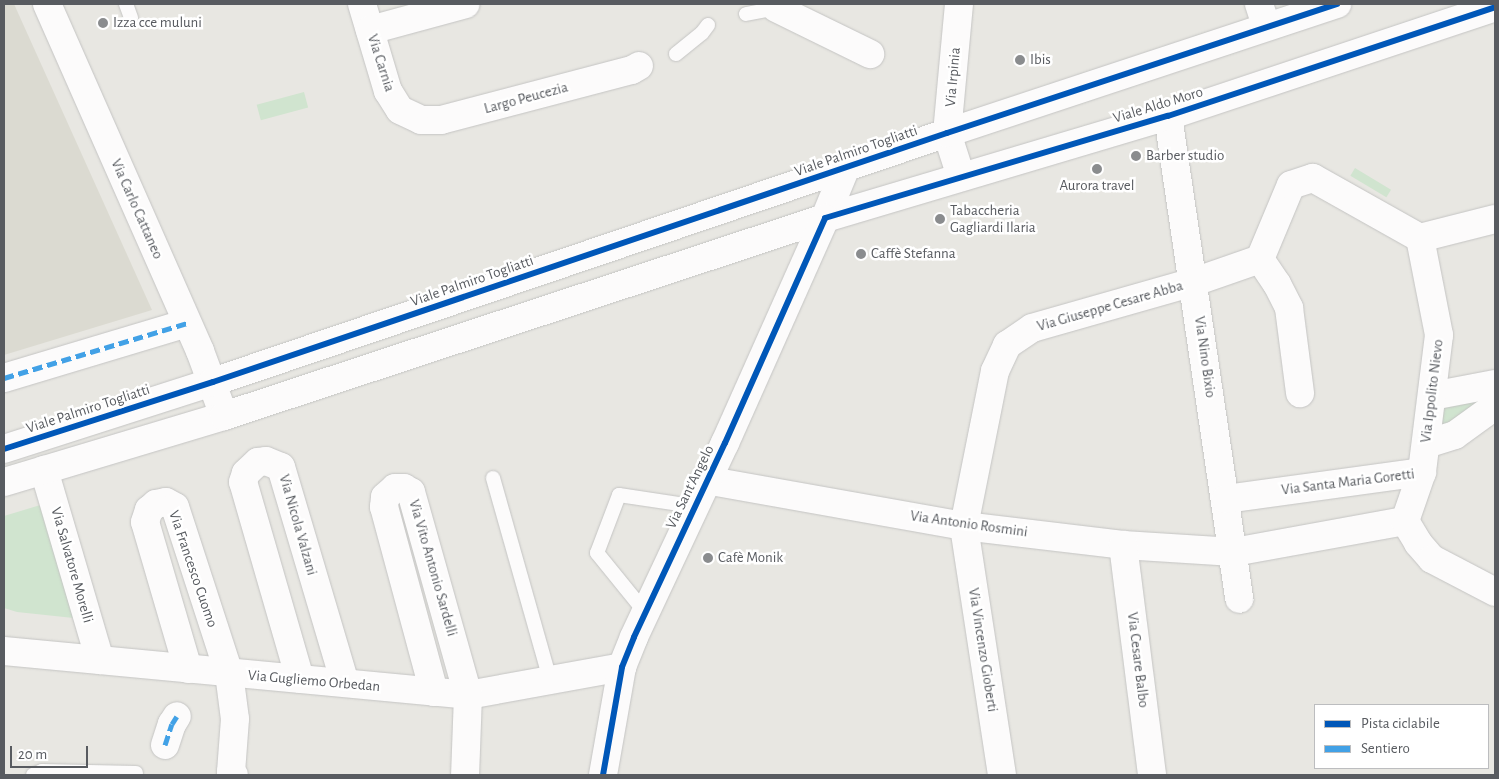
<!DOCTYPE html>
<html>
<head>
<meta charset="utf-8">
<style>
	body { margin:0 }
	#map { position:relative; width:1499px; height:779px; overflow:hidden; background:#e8e7e2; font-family:"Alegreya Sans",sans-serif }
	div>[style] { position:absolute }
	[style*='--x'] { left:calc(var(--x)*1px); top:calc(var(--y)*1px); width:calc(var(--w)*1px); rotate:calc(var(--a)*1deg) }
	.education>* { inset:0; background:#dbdad1 }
	.green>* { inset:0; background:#d0e4cf; transform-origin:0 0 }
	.roads { filter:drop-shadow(0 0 1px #c4c4c3) drop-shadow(0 0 1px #c4c4c3) }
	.lane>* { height:14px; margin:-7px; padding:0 7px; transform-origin:7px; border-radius:7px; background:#fcfbfb }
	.street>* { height:28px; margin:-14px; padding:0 14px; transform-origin:14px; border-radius:14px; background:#fcfbfb }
	.secondary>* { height:28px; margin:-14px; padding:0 14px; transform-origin:14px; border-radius:14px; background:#fcfbfb }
	.quiet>* { height:5px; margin-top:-2.5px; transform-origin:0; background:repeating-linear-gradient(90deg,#42a1e6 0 10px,transparent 0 15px) }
	.cycleway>* { height:6px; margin:-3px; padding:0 3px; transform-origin:3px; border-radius:3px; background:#0057b8 }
	.dots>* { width:14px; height:14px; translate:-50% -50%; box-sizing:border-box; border:2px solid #fff; border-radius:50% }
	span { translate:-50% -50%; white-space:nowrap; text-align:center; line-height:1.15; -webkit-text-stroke:5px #fff; paint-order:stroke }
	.poi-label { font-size:15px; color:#585b60 }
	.left { translate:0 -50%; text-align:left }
	.street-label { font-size:15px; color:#585b60 }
	.frame { position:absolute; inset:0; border:5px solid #585b60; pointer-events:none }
	.legend { position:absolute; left:1314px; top:704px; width:175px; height:65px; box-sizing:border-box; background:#fff; border:1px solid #bcbdbf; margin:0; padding:6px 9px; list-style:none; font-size:15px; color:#585b60 }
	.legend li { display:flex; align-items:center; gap:10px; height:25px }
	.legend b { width:25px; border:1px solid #bcbdbf }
	.scale { position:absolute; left:10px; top:746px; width:78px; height:22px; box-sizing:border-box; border:2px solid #585b60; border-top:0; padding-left:6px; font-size:15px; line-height:18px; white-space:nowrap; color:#585b60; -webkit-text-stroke:4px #fff; paint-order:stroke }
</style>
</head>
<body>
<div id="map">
	<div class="education">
		<i style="clip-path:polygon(4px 4px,14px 4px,152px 310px,4px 355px)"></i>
	</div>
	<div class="green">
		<i style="left:304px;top:92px;width:16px;height:49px;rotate:75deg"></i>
		<i style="left:1355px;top:168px;width:42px;height:9px;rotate:31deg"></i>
		<i style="clip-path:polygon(1487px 396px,1480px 406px,1442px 426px,1442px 406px)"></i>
		<i style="clip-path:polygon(47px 503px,83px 619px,17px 612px,4px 608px,4px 516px)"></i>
	</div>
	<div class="roads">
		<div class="lane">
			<i style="--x:126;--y:4;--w:15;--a:70"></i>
			<i style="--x:746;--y:14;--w:31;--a:-11"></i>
			<i style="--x:776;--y:8;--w:4;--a:-90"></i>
			<i style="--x:676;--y:54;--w:33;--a:-39"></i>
			<i style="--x:702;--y:33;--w:10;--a:-53"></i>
			<i style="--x:493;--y:478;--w:210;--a:74.2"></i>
			<i style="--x:645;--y:612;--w:76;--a:-129.1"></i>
			<i style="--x:597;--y:553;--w:62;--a:-69.2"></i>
			<i style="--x:619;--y:495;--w:75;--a:8.5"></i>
			<i style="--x:33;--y:775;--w:10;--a:-24"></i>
			<i style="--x:42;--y:771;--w:94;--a:1.2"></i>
		</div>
		<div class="street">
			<i style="--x:47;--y:4;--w:379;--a:66.2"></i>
			<i style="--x:200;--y:351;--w:69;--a:69.7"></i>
			<i style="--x:362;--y:4;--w:91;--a:73.4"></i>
			<i style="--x:388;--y:91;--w:22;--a:58"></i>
			<i style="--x:400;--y:110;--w:23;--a:25"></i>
			<i style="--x:421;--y:120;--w:20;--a:0"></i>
			<i style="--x:441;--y:120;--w:197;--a:-14.7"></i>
			<i style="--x:632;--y:70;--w:8;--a:-30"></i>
			<i style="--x:959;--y:4;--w:130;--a:95.3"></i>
			<i style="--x:947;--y:133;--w:46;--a:72.3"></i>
			<i style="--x:1259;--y:4;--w:23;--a:72"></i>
			<i style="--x:776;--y:8;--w:105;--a:26.1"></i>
			<i style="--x:370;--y:30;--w:99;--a:-15.2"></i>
			<i style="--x:1168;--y:116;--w:488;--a:81.6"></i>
			<i style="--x:825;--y:218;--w:55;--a:-67.6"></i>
			<i style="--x:1420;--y:238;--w:77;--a:-14.2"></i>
			<i style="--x:1260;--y:259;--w:30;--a:56"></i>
			<i style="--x:1277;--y:284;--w:27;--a:63"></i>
			<i style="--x:1289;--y:308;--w:86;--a:82.6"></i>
			<i style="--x:4;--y:378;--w:191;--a:-16.7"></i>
			<i style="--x:1432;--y:396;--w:64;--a:-10.8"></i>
			<i style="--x:1426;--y:444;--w:30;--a:-17"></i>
			<i style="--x:1455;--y:435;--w:49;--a:-35.9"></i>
			<i style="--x:44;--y:470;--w:198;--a:73.6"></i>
			<i style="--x:705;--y:480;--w:263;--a:10.1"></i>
			<i style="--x:964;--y:526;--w:160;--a:6.8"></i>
			<i style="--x:1123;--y:545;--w:111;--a:3.6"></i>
			<i style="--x:1234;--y:552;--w:174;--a:-10.3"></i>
			<i style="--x:1226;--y:499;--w:198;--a:-7.8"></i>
			<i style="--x:1123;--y:545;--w:232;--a:82.8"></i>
			<i style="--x:4;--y:651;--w:466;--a:5.4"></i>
			<i style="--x:468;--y:695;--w:157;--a:-10.3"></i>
			<i style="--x:188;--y:669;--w:153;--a:-106.3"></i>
			<i style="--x:145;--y:522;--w:13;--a:-72"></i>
			<i style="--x:149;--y:510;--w:9;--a:-41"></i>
			<i style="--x:156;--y:504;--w:10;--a:-11"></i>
			<i style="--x:166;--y:502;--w:10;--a:29"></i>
			<i style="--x:175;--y:507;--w:175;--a:72"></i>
			<i style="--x:229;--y:673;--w:46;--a:82.6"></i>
			<i style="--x:235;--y:719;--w:53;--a:94.3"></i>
			<i style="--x:231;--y:772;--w:4;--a:45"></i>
			<i style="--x:300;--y:679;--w:205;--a:-106.1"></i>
			<i style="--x:243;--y:482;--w:9;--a:-72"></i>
			<i style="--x:246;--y:473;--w:16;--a:-43"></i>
			<i style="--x:258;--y:462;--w:8;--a:-7"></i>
			<i style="--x:266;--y:461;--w:16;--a:22"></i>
			<i style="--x:281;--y:467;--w:225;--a:73.5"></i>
			<i style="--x:434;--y:692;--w:192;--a:-105.1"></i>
			<i style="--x:384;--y:507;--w:10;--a:-84"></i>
			<i style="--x:385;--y:497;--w:13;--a:-42"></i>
			<i style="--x:395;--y:488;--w:9;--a:0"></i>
			<i style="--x:404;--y:488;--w:8;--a:30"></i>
			<i style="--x:411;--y:492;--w:211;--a:74.3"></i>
			<i style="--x:468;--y:695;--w:80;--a:92.1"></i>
			<i style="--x:165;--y:745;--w:22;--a:-72"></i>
			<i style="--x:172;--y:724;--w:9;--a:-58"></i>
			<i style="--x:1002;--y:775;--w:252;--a:-98.7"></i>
			<i style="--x:964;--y:526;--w:158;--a:-78.7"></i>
			<i style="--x:995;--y:371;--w:29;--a:-65"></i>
			<i style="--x:1007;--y:345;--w:30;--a:-34"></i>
			<i style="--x:1032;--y:328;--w:168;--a:-15.9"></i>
			<i style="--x:1194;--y:282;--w:70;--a:-19.2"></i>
			<i style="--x:1260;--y:259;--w:80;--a:-67.3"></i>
			<i style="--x:1291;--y:185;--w:23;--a:-18"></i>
			<i style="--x:1313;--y:178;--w:123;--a:29.3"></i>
			<i style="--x:1420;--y:238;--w:99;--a:78.9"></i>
			<i style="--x:1439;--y:335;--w:138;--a:97.1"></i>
			<i style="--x:1422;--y:472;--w:52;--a:109.1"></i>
			<i style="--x:1405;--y:521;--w:26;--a:59"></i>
			<i style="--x:1418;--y:543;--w:21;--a:49"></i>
			<i style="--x:1432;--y:559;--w:71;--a:27.6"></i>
		</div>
		<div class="secondary">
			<i style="--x:4;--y:449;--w:219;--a:-17.8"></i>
			<i style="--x:213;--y:382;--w:775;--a:-18.74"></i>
			<i style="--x:947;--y:133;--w:411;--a:-18.3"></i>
			<i style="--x:4;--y:482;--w:230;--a:-16.7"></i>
			<i style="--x:224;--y:416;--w:633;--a:-18.23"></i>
			<i style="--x:825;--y:218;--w:358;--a:-16.6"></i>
			<i style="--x:1168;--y:116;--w:345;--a:-18.4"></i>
			<i style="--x:603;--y:775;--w:110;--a:-80"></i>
			<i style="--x:622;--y:667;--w:32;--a:-68"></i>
			<i style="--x:634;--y:637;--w:214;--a:-64.9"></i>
			<i style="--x:725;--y:443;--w:246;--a:-66"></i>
		</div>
	</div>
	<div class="quiet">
		<i style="--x:4;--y:378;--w:191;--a:-16.7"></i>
		<i style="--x:165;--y:745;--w:22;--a:-72"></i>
		<i style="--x:172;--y:724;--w:9;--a:-58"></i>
	</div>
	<div class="cycleway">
		<i style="--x:4;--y:449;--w:219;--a:-17.8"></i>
		<i style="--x:213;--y:382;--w:775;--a:-18.74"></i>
		<i style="--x:947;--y:133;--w:411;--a:-18.3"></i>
		<i style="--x:603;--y:775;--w:110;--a:-80"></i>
		<i style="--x:622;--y:667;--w:32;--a:-68"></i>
		<i style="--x:634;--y:637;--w:214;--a:-64.9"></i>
		<i style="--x:725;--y:443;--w:246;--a:-66"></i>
		<i style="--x:825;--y:218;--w:358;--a:-16.6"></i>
		<i style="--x:1168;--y:116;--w:345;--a:-18.4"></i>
	</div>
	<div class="dots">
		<i style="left:103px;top:23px;background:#8a8c8e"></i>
		<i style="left:1020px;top:60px;background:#8a8c8e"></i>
		<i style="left:1136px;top:156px;background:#8a8c8e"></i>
		<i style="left:1097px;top:169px;background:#8a8c8e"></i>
		<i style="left:940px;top:219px;background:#8a8c8e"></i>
		<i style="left:861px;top:254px;background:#8a8c8e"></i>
		<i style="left:708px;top:558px;background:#8a8c8e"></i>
	</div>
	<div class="poi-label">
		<span class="left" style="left:113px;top:23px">Izza cce muluni</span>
		<span class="left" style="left:1030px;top:60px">Ibis</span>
		<span class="left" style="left:1146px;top:156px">Barber studio</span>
		<span style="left:1097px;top:186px">Aurora travel</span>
		<span class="left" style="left:950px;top:219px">Tabaccheria<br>Gagliardi Ilaria</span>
		<span class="left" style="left:871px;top:254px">Caffè Stefanna</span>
		<span class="left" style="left:718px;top:558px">Cafè Monik</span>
	</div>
	<div class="street-label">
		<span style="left:381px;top:63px;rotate:72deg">Via Carnia</span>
		<span style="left:953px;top:77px;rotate:-85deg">Via Irpinia</span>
		<span style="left:526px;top:98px;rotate:-15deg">Largo Peucezia</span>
		<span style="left:1158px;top:105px;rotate:-17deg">Viale Aldo Moro</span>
		<span style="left:856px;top:151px;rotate:-19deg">Viale Palmiro Togliatti</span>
		<span style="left:137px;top:209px;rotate:66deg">Via Carlo Cattaneo</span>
		<span style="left:472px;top:281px;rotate:-19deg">Viale Palmiro Togliatti</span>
		<span style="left:1110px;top:306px;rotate:-16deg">Via Giuseppe Cesare Abba</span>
		<span style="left:1205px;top:357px;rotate:82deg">Via Nino Bixio</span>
		<span style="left:1432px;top:391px;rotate:-83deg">Via Ippolito Nievo</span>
		<span style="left:88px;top:409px;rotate:-18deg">Viale Palmiro Togliatti</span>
		<span style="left:1348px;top:482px;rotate:-7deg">Via Santa Maria Goretti</span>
		<span style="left:690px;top:487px;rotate:-64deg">Via Sant'Angelo</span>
		<span style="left:969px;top:524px;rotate:8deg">Via Antonio Rosmini</span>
		<span style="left:298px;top:525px;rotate:74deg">Via Nicola Valzani</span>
		<span style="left:72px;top:565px;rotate:74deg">Via Salvatore Morelli</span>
		<span style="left:433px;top:568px;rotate:74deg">Via Vito Antonio Sardelli</span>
		<span style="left:193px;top:569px;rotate:71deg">Via Francesco Cuomo</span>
		<span style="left:983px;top:650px;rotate:81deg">Via Vincenzo Gioberti</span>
		<span style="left:1138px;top:660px;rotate:83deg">Via Cesare Balbo</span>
		<span style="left:314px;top:681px;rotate:5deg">Via Gugliemo Orbedan</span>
	</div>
	<div class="frame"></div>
	<ul class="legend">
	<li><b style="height:6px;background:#0057b8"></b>Pista ciclabile</li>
	<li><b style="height:6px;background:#42a1e6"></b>Sentiero</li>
	</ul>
	<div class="scale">20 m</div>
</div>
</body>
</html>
